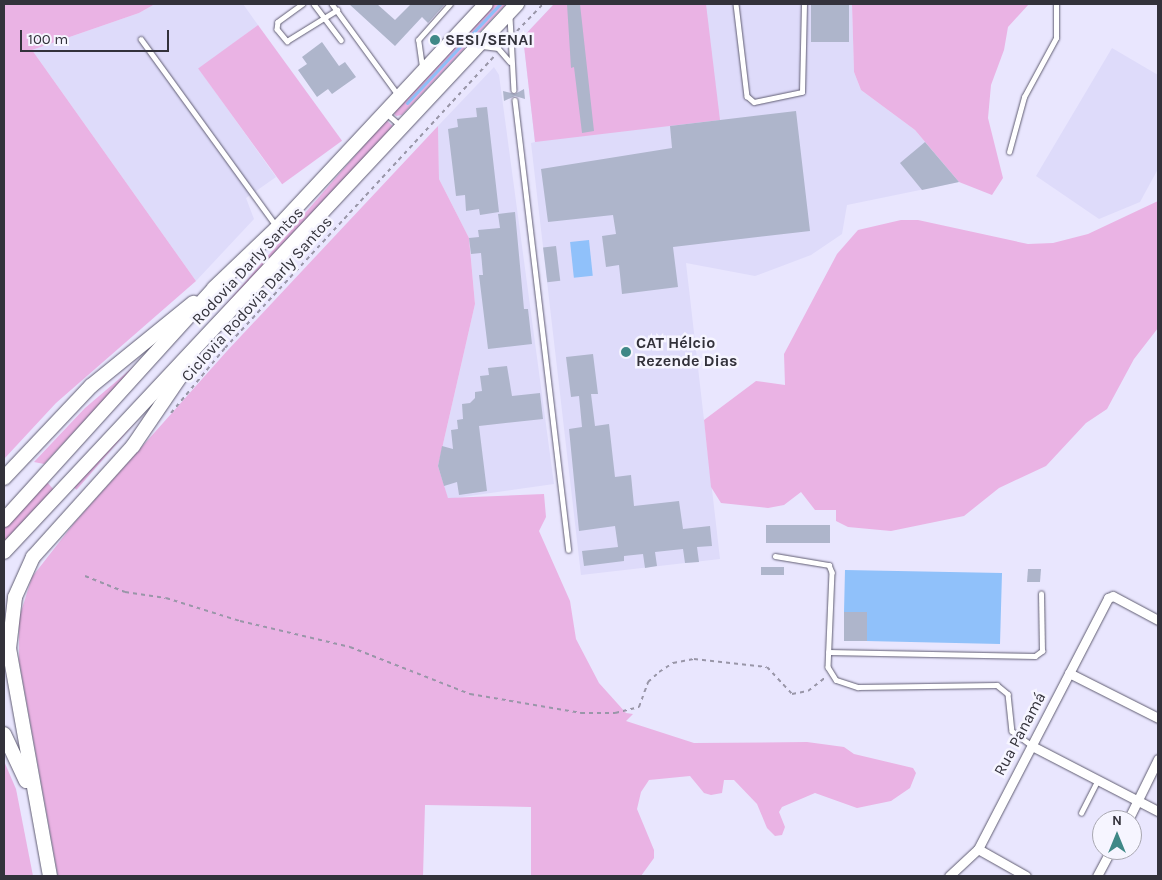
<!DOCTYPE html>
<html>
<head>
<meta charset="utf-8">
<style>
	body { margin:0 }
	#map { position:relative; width:1162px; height:880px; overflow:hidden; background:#e9e6fe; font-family:Karla,sans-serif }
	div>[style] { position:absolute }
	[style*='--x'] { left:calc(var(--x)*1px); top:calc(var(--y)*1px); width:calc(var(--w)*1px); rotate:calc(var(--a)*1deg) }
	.built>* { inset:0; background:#dedbfa }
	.green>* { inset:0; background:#eab3e4; transform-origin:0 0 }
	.water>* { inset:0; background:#90c1fa; transform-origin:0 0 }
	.stream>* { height:3px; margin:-1.5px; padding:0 1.5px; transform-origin:1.5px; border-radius:1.5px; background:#90c1fa }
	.building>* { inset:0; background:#aeb5cb; transform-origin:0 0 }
	.path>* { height:2px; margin-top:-1px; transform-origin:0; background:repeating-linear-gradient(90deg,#9996a8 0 4px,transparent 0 8px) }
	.roads { filter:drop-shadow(0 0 1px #605d72) drop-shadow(0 0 1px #605d72) }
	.service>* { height:4.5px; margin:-2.25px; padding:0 2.25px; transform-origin:2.25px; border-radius:2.25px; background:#fff }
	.minor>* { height:9px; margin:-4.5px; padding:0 4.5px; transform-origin:4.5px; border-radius:4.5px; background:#fff }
	.primary>* { height:14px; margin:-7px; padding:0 7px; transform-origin:7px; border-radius:7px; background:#fff }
	.dots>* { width:14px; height:14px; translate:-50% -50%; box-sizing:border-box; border:2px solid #f6f5ff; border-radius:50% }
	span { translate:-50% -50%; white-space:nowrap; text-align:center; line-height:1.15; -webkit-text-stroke:5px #f6f5ff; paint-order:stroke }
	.poi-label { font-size:16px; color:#33323b; font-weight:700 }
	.left { translate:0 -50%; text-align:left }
	.street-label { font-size:16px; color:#33323b }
	.frame { position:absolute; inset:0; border:5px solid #33323b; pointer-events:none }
	.north { position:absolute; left:1092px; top:810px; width:50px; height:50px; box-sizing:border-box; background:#f6f5ff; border:1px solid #a8a7b1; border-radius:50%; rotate:0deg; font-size:14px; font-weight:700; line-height:20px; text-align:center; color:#33323b }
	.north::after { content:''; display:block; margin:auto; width:18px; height:22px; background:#3f8887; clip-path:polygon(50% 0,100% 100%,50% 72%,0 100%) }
	.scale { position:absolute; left:20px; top:30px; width:149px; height:22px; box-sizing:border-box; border:2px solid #33323b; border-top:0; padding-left:6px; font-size:15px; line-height:18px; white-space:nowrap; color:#33323b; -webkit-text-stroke:4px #f6f5ff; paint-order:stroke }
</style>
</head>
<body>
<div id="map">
	<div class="built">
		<i style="clip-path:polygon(155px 4px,243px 4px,258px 25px,199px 69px,276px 177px,246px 198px,254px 219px,196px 281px,32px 50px,139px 13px)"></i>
		<i style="clip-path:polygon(554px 4px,852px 4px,854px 72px,861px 90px,915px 130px,959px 182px,847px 205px,842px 234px,811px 255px,755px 276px,686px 263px,720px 559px,581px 575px,531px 143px,535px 142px,523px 37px)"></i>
		<i style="clip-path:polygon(1112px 48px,1158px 75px,1158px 169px,1140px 202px,1099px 219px,1036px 176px)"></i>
		<i style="clip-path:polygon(494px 67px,499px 75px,554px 484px,448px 499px,438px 466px,475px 304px,469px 238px,439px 179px,438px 126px)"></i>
	</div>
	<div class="green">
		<i style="clip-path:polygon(4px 4px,155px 4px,139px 13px,32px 50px,196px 281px,56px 403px,4px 459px)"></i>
		<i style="clip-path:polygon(494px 4px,506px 4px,402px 115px,396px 116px,393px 112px)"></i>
		<i style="clip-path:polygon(554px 4px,706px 4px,720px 120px,535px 142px,523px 37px)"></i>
		<i style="clip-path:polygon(852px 4px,1029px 4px,1008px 27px,1004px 50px,991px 85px,988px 118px,1003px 178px,992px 195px,959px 182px,915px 130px,861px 90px,854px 72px)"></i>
		<i style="left:258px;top:25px;width:143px;height:74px;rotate:54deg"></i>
		<i style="left:386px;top:120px;width:9px;height:482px;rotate:41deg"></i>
		<i style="clip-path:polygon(438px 126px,439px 179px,469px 238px,475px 304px,438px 466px,448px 498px,544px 494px,546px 517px,539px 531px,570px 601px,576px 639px,599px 683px,626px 713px,633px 714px,626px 721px,694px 743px,807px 742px,844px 747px,854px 754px,913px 768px,916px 773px,910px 788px,891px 801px,857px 808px,815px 793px,782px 807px,779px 812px,785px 827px,782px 835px,775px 836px,767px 828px,757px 804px,734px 780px,724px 780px,722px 793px,711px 795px,704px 793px,690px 776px,649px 780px,641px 792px,637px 809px,654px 850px,654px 858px,641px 876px,531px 876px,531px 807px,425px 805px,423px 876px,58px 876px,19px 660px,19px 618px,32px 577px,75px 522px,227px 351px)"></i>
		<i style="clip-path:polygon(1158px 201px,1158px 328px,1134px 359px,1107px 409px,1086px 423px,1046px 466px,999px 488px,964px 516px,891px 531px,848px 527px,836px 521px,836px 510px,815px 510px,801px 492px,784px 505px,768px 508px,721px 503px,711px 487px,704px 420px,756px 381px,785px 385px,784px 354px,837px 254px,858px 230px,901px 220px,918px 220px,1028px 244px,1053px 243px,1088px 234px)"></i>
		<i style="clip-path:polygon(139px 362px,44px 464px,34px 462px,85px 408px)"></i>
		<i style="clip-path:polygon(47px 482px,54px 490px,4px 543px,4px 529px)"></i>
		<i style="clip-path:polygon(4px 761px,16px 789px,33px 876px,4px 876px)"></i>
	</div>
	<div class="water">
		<i style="left:589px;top:240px;width:36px;height:19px;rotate:84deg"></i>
		<i style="clip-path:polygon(845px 570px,1002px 573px,1000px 644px,866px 641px,867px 613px,844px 612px)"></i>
	</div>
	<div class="stream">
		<i style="--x:407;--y:103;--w:136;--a:-46.8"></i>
	</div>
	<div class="building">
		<i style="clip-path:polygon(349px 4px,377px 4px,395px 20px,411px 4px,445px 4px,428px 23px,422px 17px,395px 46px)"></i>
		<i style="clip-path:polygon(567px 4px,580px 4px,594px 131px,582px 133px,574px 67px,571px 68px)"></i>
		<i style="left:811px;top:4px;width:38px;height:38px"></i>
		<i style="clip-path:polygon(322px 42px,339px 66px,345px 62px,356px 77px,332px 94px,328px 89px,317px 97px,298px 70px,307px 64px,302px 57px)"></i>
		<i style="clip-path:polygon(524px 89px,525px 99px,515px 96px,504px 101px,503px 91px,515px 94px)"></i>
		<i style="clip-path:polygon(487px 107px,499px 212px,480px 215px,479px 209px,466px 211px,465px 195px,456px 196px,448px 129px,458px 127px,457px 119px,477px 117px,476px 108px)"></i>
		<i style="clip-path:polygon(796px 111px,810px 231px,673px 247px,678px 287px,622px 294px,619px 265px,606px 267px,602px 236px,616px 234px,613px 215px,548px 222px,541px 169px,672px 148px,670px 126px)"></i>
		<i style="clip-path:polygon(925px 142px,959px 182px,922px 190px,900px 163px)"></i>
		<i style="clip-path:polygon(515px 212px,524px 309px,528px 309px,532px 344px,488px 349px,479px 275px,483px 275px,481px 253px,471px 254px,469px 238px,479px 237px,478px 230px,500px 228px,498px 214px)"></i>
		<i style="left:556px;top:246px;width:35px;height:13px;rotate:83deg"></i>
		<i style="clip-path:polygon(593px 354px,598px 394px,591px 394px,595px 426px,609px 424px,615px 477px,631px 475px,634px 506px,679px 501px,683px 529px,710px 526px,712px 546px,697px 547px,699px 562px,685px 563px,683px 549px,655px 552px,657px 566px,645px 568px,643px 554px,624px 556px,624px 561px,584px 566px,582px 551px,618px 547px,615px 526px,579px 531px,569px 429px,582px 427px,579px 396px,571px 397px,566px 357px)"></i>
		<i style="clip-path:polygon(507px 366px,512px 396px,540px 393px,543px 419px,479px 426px,487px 491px,459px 495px,457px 482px,444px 486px,438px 466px,442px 446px,453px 449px,451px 430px,458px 429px,457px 420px,463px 419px,462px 404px,470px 403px,475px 398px,475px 392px,482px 391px,480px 376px,489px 375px,488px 368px)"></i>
		<i style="left:766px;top:525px;width:64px;height:18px"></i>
		<i style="left:761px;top:567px;width:23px;height:8px"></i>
		<i style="clip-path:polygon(1028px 569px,1041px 569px,1040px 582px,1027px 582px)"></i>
		<i style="left:844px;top:612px;width:23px;height:29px"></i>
	</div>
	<div class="path">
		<i style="--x:517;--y:31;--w:37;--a:-46"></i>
		<i style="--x:171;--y:413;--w:85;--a:-50.3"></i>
		<i style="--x:225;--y:348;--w:398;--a:-47.3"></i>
		<i style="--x:85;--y:576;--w:43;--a:21.8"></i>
		<i style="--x:125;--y:592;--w:41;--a:8.3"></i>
		<i style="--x:166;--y:598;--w:77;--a:17.3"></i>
		<i style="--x:240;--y:621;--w:113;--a:13.3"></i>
		<i style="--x:350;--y:647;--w:129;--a:21.4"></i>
		<i style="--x:470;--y:694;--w:113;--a:9.7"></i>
		<i style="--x:581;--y:713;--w:34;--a:0"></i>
		<i style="--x:615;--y:713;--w:25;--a:-14"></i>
		<i style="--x:639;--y:707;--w:27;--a:-70"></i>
		<i style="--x:648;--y:682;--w:15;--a:-42"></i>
		<i style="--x:659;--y:672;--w:17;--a:-33"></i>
		<i style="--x:673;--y:663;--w:21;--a:-11"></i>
		<i style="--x:694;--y:659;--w:73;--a:6.3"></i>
		<i style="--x:767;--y:667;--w:37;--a:47"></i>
		<i style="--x:792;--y:694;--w:16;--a:-11"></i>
		<i style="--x:808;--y:691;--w:23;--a:-38"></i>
	</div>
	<div class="roads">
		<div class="service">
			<i style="--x:303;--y:4;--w:31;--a:144"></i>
			<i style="--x:278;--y:22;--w:7;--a:98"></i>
			<i style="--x:277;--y:29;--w:16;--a:50"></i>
			<i style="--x:287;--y:41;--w:59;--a:-31.8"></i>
			<i style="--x:314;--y:4;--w:45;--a:53.1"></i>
			<i style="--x:332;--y:4;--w:114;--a:53.9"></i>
			<i style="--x:736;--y:4;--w:93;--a:83.2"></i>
			<i style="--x:747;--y:96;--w:9;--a:41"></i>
			<i style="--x:754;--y:102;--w:49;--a:-11.8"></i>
			<i style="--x:802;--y:92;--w:88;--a:-88.7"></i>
			<i style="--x:510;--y:17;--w:73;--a:86.9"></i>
			<i style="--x:141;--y:39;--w:232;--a:54.1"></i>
			<i style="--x:482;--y:46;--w:16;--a:7"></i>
			<i style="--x:498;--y:48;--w:18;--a:49"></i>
			<i style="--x:422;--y:67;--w:27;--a:-98"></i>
			<i style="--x:418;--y:40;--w:48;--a:-48.4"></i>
			<i style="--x:515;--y:100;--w:453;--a:83.2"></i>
			<i style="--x:386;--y:113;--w:20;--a:41"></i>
			<i style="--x:1009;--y:152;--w:57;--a:-74.7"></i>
			<i style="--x:1024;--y:97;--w:67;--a:-61.5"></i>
			<i style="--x:1056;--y:38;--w:34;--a:-90"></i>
			<i style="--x:775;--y:556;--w:55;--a:9.5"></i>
			<i style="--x:829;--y:565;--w:8;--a:67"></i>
			<i style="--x:832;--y:572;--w:95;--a:92.4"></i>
			<i style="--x:828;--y:667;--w:15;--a:58"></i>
			<i style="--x:836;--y:680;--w:23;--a:18"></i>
			<i style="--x:858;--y:687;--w:139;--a:-0.8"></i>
			<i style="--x:997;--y:685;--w:14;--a:39"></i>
			<i style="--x:1008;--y:694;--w:37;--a:84"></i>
			<i style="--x:1012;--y:731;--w:24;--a:36"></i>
			<i style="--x:828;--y:652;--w:207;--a:1.1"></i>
			<i style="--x:1035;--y:656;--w:9;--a:-36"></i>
			<i style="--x:1042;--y:651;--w:57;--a:-91"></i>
			<i style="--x:1081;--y:813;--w:37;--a:-63"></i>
		</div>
		<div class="minor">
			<i style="--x:1069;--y:673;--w:100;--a:26.8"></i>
			<i style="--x:1032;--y:746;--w:142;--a:27.3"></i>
			<i style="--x:1128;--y:820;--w:68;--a:-63.8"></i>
			<i style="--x:978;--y:849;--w:55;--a:29.4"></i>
			<i style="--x:949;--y:876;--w:40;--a:-43"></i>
			<i style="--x:978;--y:849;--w:283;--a:-62.6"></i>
			<i style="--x:1108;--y:598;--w:5;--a:-22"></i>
			<i style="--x:1113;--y:596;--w:51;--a:28.1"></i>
			<i style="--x:1097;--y:876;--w:30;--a:-62"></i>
		</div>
		<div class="primary">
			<i style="--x:4;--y:478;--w:127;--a:-46.6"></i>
			<i style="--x:91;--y:386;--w:132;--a:-39.1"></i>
			<i style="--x:4;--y:520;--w:313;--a:-47.8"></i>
			<i style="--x:214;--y:288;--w:87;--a:-43.6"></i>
			<i style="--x:277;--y:228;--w:306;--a:-47"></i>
			<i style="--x:4;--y:552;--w:751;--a:-46.89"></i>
			<i style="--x:4;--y:734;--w:52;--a:64.9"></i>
			<i style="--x:50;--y:876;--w:231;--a:-100.2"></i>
			<i style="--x:9;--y:649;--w:52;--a:-83.4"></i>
			<i style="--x:15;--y:597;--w:44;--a:-65.8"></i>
			<i style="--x:33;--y:557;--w:149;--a:-48"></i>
			<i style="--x:133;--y:446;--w:103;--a:-55.7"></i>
		</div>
	</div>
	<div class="dots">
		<i style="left:435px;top:40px;background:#3f8887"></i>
		<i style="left:626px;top:352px;background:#3f8887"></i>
	</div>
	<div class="poi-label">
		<span class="left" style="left:445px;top:40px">SESI/SENAI</span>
		<span class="left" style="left:636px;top:352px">CAT Hélcio<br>Rezende Dias</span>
	</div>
	<div class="street-label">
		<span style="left:248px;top:266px;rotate:-47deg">Rodovia Darly Santos</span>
		<span style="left:257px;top:299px;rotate:-48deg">Ciclovia Rodovia Darly Santos</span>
		<span style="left:1020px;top:734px;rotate:-62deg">Rua Panamá</span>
	</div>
	<div class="frame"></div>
	<div class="north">N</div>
	<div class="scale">100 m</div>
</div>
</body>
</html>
